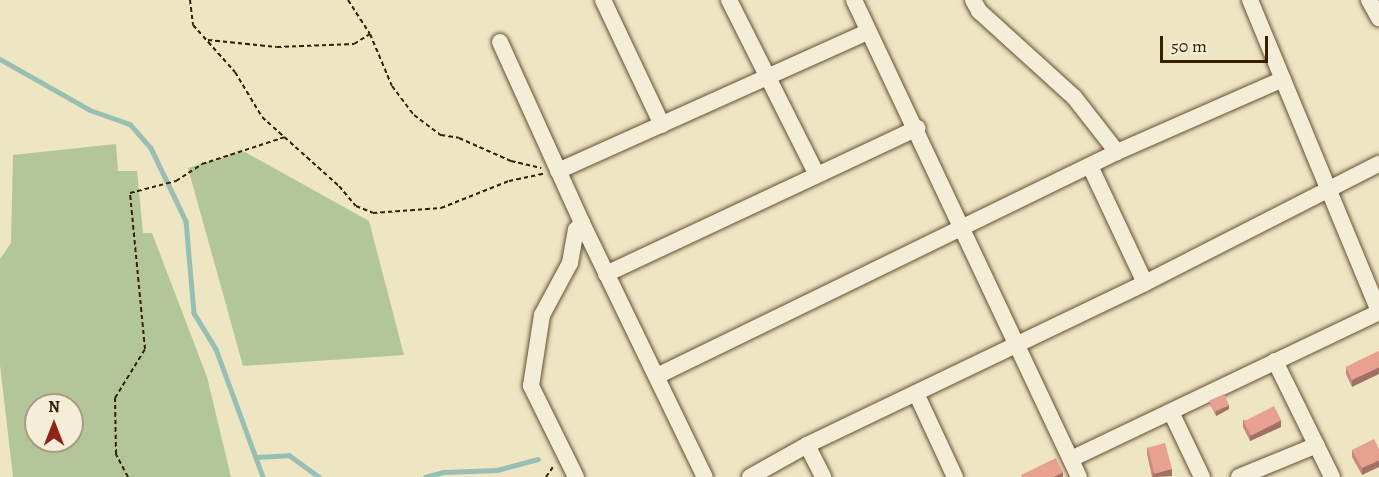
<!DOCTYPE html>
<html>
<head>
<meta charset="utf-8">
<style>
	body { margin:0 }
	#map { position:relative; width:1379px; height:477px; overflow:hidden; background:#eee5c3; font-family:Alegreya,serif }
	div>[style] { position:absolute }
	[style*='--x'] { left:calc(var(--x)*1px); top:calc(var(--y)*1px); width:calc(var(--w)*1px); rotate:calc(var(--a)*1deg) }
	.green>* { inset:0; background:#b2c699 }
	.stream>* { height:4.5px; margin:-2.25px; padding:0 2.25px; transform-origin:2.25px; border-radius:2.25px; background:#99bfb4 }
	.path>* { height:2px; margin-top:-1px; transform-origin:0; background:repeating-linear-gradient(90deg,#371f00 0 4.5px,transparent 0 7.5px) }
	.roads { filter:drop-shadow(0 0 2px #655031) drop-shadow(0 0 2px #655031) }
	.minor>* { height:16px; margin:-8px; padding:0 8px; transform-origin:8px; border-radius:8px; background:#f4eed8 }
	.wall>* { inset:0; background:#c88a7d }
	.shaded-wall>* { inset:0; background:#a27166 }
	.building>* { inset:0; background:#e8a191; transform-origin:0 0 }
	span { translate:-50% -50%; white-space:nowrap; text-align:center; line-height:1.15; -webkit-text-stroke:4.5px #f4eed8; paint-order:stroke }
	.north { position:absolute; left:24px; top:393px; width:60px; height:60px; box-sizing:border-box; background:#f4eed8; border:2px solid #a89b82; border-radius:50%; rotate:0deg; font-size:16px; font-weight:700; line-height:24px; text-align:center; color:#371f00 }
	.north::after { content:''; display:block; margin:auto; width:21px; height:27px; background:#8f2418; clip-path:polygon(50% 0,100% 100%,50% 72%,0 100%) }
	.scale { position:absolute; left:1160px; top:36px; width:108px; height:27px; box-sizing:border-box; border:3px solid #371f00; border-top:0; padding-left:8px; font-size:18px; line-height:21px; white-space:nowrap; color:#371f00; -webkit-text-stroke:4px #f4eed8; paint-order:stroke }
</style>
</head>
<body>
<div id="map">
	<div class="green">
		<i style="clip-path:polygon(evenodd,116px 144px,118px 171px,137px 171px,143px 233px,152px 233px,207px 377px,231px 477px,13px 477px,0 365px,0 259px,11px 243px,13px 155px,116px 144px,36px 405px,72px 405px,72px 441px,36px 441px,36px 405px)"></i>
		<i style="clip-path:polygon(243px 151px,369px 221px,404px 355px,243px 366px,188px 168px)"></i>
	</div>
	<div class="stream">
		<i style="--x:0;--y:59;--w:103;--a:29.5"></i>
		<i style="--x:90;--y:110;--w:42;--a:19.3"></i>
		<i style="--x:130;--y:124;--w:32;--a:49"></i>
		<i style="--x:151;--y:148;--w:81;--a:64.4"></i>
		<i style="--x:186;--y:221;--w:92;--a:85"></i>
		<i style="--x:194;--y:313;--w:42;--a:58.6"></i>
		<i style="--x:216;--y:349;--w:136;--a:69.8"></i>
		<i style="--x:256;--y:457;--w:33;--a:-3"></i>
		<i style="--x:289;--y:455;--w:37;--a:36"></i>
		<i style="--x:425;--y:477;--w:20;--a:-15"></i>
		<i style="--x:444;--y:472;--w:53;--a:-2.2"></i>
		<i style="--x:497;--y:470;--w:42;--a:-15"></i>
	</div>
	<div class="path">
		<i style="--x:190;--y:0;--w:25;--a:83"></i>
		<i style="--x:193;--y:25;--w:63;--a:48.2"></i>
		<i style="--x:235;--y:72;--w:52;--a:59"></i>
		<i style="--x:262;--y:117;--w:103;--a:41.9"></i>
		<i style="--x:339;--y:186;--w:26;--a:50"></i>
		<i style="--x:356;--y:206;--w:18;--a:22"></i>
		<i style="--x:373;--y:213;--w:68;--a:-4.2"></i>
		<i style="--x:441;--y:208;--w:73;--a:-21.7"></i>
		<i style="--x:509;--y:181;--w:35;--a:-12"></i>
		<i style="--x:348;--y:0;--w:40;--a:57.1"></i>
		<i style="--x:370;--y:34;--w:56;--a:67.1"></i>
		<i style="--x:392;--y:86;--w:36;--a:53"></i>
		<i style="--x:414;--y:115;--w:34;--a:37"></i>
		<i style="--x:441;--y:135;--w:18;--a:9"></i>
		<i style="--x:459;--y:138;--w:57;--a:23.9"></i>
		<i style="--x:511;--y:161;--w:31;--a:13"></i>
		<i style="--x:208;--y:40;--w:69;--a:5.8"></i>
		<i style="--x:277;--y:47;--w:77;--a:-2.2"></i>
		<i style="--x:354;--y:44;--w:19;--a:-32"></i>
		<i style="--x:128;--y:477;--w:26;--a:-118"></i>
		<i style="--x:116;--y:454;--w:56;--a:-91"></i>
		<i style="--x:115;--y:398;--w:57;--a:-58.5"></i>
		<i style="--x:145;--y:349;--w:157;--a:-95.5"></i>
		<i style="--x:130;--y:193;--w:48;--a:-14.6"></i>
		<i style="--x:176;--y:181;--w:31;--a:-33"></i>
		<i style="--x:202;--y:164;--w:87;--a:-18"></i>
		<i style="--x:546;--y:477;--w:12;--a:-55"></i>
	</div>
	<div class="roads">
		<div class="minor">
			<i style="--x:603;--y:0;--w:138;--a:64.7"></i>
			<i style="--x:729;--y:0;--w:194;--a:63.3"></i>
			<i style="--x:854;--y:0;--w:527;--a:64.75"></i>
			<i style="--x:973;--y:0;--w:13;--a:61"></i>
			<i style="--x:979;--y:11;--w:128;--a:42.2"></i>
			<i style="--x:1074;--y:97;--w:70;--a:52"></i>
			<i style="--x:1250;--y:0;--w:338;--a:67.5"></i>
			<i style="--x:1369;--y:0;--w:21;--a:61"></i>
			<i style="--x:500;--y:42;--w:199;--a:65.6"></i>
			<i style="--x:582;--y:223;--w:282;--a:64.2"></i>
			<i style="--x:1090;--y:166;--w:129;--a:64.8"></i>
			<i style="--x:558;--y:171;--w:340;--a:-24.2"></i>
			<i style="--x:606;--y:274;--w:344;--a:-25.1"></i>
			<i style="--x:1275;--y:361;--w:129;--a:63.8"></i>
			<i style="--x:657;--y:376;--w:512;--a:-25.96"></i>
			<i style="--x:1117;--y:152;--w:181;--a:-23.7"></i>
			<i style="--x:916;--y:393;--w:93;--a:65.1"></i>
			<i style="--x:1171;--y:412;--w:72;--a:64.5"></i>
			<i style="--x:807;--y:445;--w:36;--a:63"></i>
			<i style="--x:1071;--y:459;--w:341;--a:-25.5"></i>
			<i style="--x:576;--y:477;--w:102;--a:-116.3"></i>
			<i style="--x:531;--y:386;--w:72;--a:-81.2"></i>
			<i style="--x:542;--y:315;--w:59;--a:-61.7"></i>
			<i style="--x:570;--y:263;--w:34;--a:-80"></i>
			<i style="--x:576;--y:230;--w:9;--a:-49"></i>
			<i style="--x:750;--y:477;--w:65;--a:-29.3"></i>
			<i style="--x:807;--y:445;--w:375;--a:-25.6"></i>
			<i style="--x:1145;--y:283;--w:263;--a:-27"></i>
			<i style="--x:1239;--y:477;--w:84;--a:-22.3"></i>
		</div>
	</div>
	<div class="wall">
		<i style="clip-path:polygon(1379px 351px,1352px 387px,1346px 374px,1346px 367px)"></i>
		<i style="clip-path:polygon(1210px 401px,1229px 409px,1216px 416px,1210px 404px)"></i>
		<i style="clip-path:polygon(1243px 420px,1281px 427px,1250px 441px,1243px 427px)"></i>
		<i style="clip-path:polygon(1147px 447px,1172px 476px,1152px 477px,1147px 454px)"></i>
		<i style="clip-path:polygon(1379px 449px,1362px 475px,1352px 457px,1352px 450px)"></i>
	</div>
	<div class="shaded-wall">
		<i style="clip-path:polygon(1379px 367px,1379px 374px,1352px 387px,1352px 380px)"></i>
		<i style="clip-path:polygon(1229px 405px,1229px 409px,1216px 416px,1216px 412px)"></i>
		<i style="clip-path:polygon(1281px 420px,1281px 427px,1250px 441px,1250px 435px)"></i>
		<i style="clip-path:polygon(1379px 460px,1379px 467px,1362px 475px,1362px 468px)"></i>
		<i style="clip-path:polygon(1172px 469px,1172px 476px,1153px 477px,1153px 473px)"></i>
		<i style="clip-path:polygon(1063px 472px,1063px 477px,1053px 477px)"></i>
	</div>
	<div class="building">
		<i style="clip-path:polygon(1379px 351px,1379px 367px,1352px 380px,1346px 367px)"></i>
		<i style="left:1224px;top:394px;width:12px;height:16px;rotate:66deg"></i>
		<i style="left:1274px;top:406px;width:16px;height:34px;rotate:63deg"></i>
		<i style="clip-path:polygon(1374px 439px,1379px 449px,1379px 460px,1362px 468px,1352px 450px)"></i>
		<i style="left:1165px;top:443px;width:27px;height:18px;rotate:75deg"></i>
		<i style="clip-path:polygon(1056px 458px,1063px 472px,1053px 477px,1022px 477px,1021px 475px)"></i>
	</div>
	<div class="north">N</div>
	<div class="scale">50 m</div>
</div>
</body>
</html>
